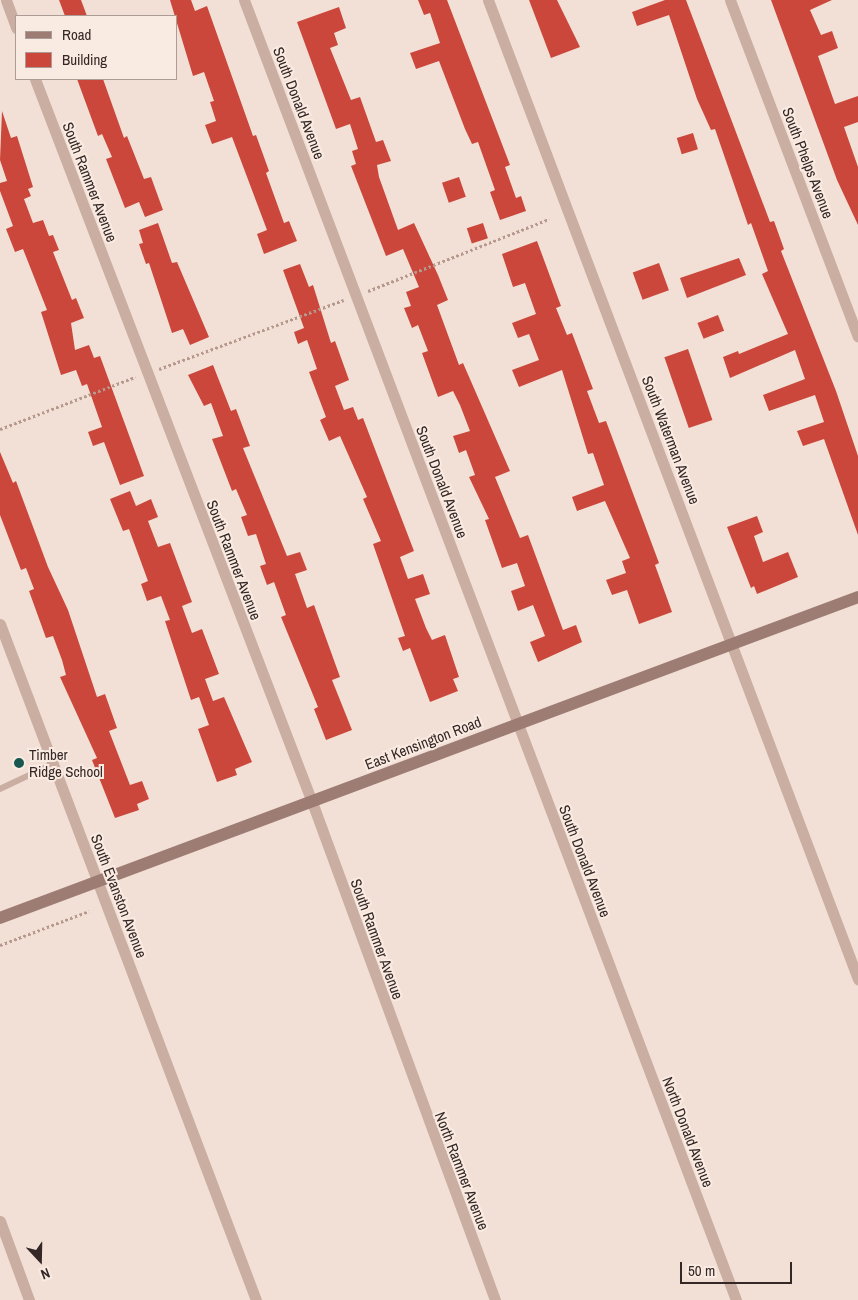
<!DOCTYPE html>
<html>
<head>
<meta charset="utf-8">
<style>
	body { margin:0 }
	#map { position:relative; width:858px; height:1300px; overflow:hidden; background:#f2e0d6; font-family:"Archivo Narrow",sans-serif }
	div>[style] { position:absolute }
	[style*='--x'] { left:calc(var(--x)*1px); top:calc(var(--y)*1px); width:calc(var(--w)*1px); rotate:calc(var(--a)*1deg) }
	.building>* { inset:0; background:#cb473b; transform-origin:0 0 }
	.path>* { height:2.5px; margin-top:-1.25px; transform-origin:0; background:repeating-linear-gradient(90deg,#b6988c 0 2.5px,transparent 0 5px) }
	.lane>* { height:5.5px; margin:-2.75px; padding:0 2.75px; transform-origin:2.75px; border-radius:2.75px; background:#caaea2 }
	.street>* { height:11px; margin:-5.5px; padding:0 5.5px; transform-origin:5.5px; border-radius:5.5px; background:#caaea2 }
	.secondary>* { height:12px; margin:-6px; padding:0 6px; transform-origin:6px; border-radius:6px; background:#9d7c74 }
	.dots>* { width:14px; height:14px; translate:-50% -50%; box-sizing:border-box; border:2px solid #faebe2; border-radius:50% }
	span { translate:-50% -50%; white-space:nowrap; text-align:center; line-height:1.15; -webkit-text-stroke:4px #faebe2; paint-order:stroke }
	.street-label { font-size:15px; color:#342725 }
	.poi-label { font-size:15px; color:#342725 }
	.left { translate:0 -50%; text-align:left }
	.legend { position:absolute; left:15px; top:15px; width:162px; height:65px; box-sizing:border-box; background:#faebe2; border:1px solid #ab9d96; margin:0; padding:6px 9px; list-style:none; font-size:15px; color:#342725 }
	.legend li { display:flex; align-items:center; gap:10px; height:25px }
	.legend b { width:25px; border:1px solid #ab9d96 }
	.north { position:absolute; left:15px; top:1235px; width:50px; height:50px; -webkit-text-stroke:4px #faebe2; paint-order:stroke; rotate:159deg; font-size:14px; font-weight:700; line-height:20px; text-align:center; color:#342725 }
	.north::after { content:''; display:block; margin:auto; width:18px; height:22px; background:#342725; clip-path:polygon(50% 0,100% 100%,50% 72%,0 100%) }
	.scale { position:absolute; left:680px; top:1262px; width:112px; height:22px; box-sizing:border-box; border:2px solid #342725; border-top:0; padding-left:6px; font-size:15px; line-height:18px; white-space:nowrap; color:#342725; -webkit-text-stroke:4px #faebe2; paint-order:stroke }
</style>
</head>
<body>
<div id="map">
	<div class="building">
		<i style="clip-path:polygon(59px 0,81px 0,87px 16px,65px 16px)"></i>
		<i style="clip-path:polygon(170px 0,191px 0,195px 11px,207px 6px,253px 136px,256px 135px,269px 171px,266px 173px,284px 223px,289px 221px,297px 241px,264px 254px,257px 234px,267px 230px,232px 137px,212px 144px,205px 125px,216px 121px,210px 102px,214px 101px,204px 72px,193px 76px)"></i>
		<i style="clip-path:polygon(418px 0,447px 0,510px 165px,505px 167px,516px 198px,521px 196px,526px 211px,500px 220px,490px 192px,495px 190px,478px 142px,472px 144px,465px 129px,439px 61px,416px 69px,410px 53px,440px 43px,430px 13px,424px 15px)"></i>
		<i style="clip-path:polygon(529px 0,557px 0,580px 47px,551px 58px)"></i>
		<i style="clip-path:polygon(665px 0,686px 0,770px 222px,774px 221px,784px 249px,781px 251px,836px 391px,858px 456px,858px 535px,824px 439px,803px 446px,797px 431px,824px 422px,815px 395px,769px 411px,763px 395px,805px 379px,795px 350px,730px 378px,723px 357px,738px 351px,739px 354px,788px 334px,762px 274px,768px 271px,751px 223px,748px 225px,715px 129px,711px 130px,697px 99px,669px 15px,637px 26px,632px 12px)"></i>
		<i style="clip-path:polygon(771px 0,832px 0,810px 10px,821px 35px,832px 31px,838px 48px,818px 56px,835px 104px,858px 96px,858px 122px,844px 127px,858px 167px,858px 225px,837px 180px)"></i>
		<i style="clip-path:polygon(339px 7px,346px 28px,334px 33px,338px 45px,330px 48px,351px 100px,360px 97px,376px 142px,383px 140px,391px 161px,377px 165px,379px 177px,398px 230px,414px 223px,438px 275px,448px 300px,437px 305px,459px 365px,463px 363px,510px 471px,495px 477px,520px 538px,528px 535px,563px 630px,576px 625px,582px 642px,538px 662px,530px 642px,545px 636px,533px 605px,518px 611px,511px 591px,525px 586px,517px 563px,502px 568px,485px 520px,489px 519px,469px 477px,475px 475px,466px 450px,459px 453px,453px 436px,470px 431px,460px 405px,453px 391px,438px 397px,422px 353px,428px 351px,418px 325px,412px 328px,404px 308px,411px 306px,406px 292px,419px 287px,403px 249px,386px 256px,351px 166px,356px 164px,352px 151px,358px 149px,350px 124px,336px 129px,297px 22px)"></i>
		<i style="clip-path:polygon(77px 79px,103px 79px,124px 138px,127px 136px,144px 179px,151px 177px,163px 210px,145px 217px,139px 202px,125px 208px,106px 159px,112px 157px,102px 134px,98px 136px)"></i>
		<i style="clip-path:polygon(2px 111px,11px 138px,17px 136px,33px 187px,28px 189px,31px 196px,24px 199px,33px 223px,43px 220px,49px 236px,53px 235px,59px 250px,53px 252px,72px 300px,76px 298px,84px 318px,71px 323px,75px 350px,89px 345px,94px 358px,100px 356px,144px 476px,120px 485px,104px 442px,93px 446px,88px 432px,102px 427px,87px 384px,82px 386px,76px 370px,61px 375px,41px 312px,47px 310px,23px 249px,15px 252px,6px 229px,13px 226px,0 191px,0 183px,7px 181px,0 160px)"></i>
		<i style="left:693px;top:133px;width:17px;height:17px;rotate:73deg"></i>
		<i style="left:459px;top:177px;width:21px;height:18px;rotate:71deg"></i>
		<i style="clip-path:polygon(158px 223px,172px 263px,177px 262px,209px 337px,190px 345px,183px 329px,172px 333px,149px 263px,146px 264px,139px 244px,143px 243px,139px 230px)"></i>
		<i style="left:483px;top:223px;width:16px;height:17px;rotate:72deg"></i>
		<i style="clip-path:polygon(537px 241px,561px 306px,556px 308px,567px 335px,572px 333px,593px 389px,587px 391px,599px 423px,606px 421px,659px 563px,655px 565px,672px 612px,639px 624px,627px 590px,612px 595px,606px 580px,626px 573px,622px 561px,630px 558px,605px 501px,577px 511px,572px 497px,604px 485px,593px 453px,588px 454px,562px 370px,519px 387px,512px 370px,539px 360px,529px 334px,518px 338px,512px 323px,536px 314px,525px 283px,513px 287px,502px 254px)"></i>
		<i style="clip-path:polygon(739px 258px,746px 275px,687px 298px,680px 278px)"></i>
		<i style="left:659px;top:263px;width:29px;height:28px;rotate:70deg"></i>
		<i style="clip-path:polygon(300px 264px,309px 287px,313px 285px,331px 343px,335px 341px,349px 380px,335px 386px,344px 410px,353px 407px,358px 420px,363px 418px,414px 551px,400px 557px,408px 579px,423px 574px,430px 594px,415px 599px,426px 628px,432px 640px,445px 635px,459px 677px,453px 679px,458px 691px,430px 702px,410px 648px,403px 651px,398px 638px,405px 636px,373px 544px,381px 541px,363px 499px,367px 497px,340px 436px,329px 441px,320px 420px,326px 417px,309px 372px,317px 369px,307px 340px,298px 344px,294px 332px,304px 328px,283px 270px)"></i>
		<i style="left:718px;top:315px;width:17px;height:22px;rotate:69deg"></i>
		<i style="left:688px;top:349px;width:75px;height:25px;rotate:71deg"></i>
		<i style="clip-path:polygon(213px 365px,231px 411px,236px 409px,250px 446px,243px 448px,287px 556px,300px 552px,307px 570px,295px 574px,307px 608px,314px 605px,340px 677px,332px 680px,352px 730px,326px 740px,314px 709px,318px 707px,281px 617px,286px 615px,274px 582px,267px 585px,260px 566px,266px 564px,256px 534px,248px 536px,241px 517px,247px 515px,236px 489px,232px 491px,212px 439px,223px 436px,211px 403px,204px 406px,188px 375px)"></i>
		<i style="clip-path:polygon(0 452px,13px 483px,16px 481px,48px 567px,68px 610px,97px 697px,105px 694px,117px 728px,109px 731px,130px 785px,142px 781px,149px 799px,137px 804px,139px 810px,115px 818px,92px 760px,97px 758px,60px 677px,66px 675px,62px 660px,53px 636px,46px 638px,29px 591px,34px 589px,26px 568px,21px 570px,0 515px)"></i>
		<i style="clip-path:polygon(130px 491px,136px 506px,151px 499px,158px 517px,148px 521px,158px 547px,170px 543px,192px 602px,182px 606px,192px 633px,202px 629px,219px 674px,205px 679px,213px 701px,224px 697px,252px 762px,235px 769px,237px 775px,217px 782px,198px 729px,209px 725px,199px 697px,191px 700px,165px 621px,170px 620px,161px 596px,147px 601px,141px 584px,148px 581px,129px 529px,123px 531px,110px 499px)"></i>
		<i style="clip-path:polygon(757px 516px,763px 532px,754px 536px,763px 562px,788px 552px,798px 577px,757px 594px,754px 586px,751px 588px,727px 527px)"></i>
	</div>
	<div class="path">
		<i style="--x:368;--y:291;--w:195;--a:-21.7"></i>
		<i style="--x:159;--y:369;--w:197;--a:-20.5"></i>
		<i style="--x:0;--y:429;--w:145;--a:-21.1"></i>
		<i style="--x:0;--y:945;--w:95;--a:-20.9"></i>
	</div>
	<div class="lane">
		<i style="--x:0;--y:789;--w:59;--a:-25.3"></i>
	</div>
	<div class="street">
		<i style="--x:6;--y:0;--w:30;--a:70"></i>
		<i style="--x:244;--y:0;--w:1390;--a:69.27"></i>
		<i style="--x:488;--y:0;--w:1047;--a:69.3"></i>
		<i style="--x:730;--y:0;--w:360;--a:69.2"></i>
		<i style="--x:35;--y:79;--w:774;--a:69.04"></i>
		<i style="--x:312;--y:802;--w:531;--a:69.82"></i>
		<i style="--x:0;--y:624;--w:723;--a:69.26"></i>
		<i style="--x:0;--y:1221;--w:84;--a:69.8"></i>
	</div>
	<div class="secondary">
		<i style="--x:0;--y:918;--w:916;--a:-20.51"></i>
	</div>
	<div class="dots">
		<i style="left:19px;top:763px;background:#195751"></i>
	</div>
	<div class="street-label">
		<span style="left:299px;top:103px;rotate:69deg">South Donald Avenue</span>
		<span style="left:808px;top:163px;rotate:69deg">South Phelps Avenue</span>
		<span style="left:90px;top:182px;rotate:69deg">South Rammer Avenue</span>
		<span style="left:671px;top:440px;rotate:69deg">South Waterman Avenue</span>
		<span style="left:442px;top:482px;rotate:69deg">South Donald Avenue</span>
		<span style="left:234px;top:560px;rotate:69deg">South Rammer Avenue</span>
		<span style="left:423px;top:743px;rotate:-21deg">East Kensington Road</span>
		<span style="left:585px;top:861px;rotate:69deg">South Donald Avenue</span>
		<span style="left:119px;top:896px;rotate:69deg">South Evanston Avenue</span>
		<span style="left:377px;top:939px;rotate:70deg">South Rammer Avenue</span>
		<span style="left:688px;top:1132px;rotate:69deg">North Donald Avenue</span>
		<span style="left:462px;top:1171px;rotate:69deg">North Rammer Avenue</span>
	</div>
	<div class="poi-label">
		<span class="left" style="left:29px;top:763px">Timber<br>Ridge School</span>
	</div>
	<ul class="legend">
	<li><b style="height:6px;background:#9d7c74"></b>Road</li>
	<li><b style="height:14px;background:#cb473b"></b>Building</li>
	</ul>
	<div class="north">N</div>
	<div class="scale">50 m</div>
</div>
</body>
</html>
